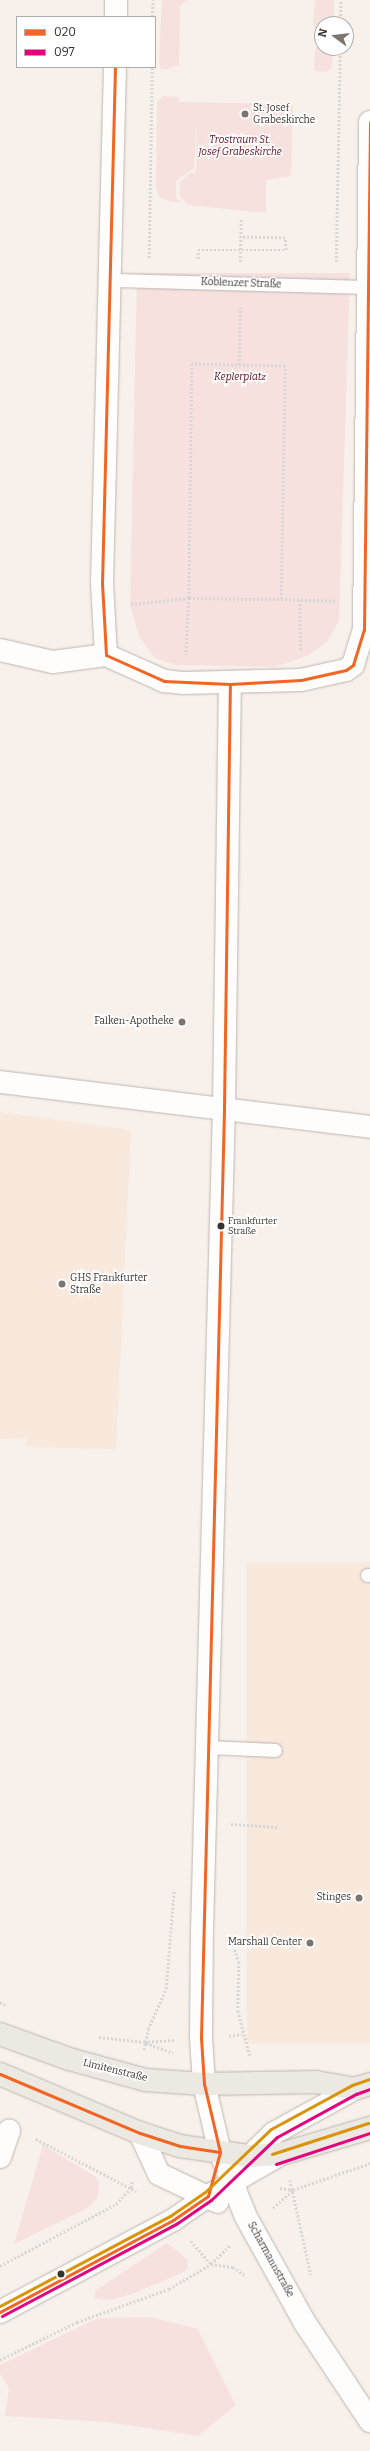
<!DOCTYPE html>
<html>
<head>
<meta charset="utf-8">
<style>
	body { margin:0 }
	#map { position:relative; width:370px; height:2451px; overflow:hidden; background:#f8f1eb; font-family:Bitter,serif }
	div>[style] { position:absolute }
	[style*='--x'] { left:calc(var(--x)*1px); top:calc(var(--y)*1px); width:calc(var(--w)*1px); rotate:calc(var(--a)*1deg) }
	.built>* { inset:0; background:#f9e8dc; transform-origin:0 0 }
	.green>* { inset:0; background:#f6e1de }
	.path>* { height:2.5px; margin-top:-1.25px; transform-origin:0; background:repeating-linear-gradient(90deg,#d8d6d4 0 2px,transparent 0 4px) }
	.roads { filter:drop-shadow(0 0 1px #bcb5b0) drop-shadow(0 0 1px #bcb5b0) }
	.service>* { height:13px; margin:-6.5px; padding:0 6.5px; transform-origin:6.5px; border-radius:6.5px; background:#fefdfc }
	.minor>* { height:22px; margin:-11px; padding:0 11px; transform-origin:11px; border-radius:11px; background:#fefdfc }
	.secondary>* { height:22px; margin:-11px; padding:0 11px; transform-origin:11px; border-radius:11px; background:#fefdfc }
	.primary>* { height:22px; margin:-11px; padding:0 11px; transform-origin:11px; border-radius:11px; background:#ece8e2 }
	.bus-1>* { height:3px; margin:-1.5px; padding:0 1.5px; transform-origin:1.5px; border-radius:1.5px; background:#f26522 }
	.bus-2>* { height:3px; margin:-1.5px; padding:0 1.5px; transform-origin:1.5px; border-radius:1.5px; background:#e5007d }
	.bus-3>* { height:3px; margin:-1.5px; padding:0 1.5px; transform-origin:1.5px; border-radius:1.5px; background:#da9407 }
	.dots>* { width:11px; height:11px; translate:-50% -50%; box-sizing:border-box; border:2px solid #fff; border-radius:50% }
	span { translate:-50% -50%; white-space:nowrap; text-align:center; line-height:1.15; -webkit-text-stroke:3px #fff; paint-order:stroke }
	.bus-label { font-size:9px; color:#38312c }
	.left { translate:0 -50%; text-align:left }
	.poi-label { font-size:10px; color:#38312c }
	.right { translate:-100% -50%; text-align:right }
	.park-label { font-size:10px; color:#5a0c1a; font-style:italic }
	.street-label { font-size:10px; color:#38312c }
	.legend { position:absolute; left:16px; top:16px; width:140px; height:52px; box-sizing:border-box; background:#fff; border:1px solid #afadab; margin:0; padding:5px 7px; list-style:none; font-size:12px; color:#38312c }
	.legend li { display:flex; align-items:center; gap:8px; height:20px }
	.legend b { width:20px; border:1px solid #afadab }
	.north { position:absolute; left:314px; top:16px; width:40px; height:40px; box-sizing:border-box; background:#fff; border:1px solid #afadab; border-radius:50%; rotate:285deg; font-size:11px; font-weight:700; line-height:16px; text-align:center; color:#38312c }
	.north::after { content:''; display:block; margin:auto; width:14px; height:18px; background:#7b746f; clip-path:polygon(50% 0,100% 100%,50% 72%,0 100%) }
</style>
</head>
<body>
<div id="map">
	<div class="built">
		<i style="clip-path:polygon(0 1112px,131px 1130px,116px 1449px,26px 1447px,27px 1438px,0 1439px)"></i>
		<i style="left:370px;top:1562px;width:481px;height:123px;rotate:90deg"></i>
	</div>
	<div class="green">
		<i style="clip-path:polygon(162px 0,187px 0,180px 6px,179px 65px,167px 69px,161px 69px,159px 63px)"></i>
		<i style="clip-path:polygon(315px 0,334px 0,334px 24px,322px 24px,322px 48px,333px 48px,332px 68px,327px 72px,314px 71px,315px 51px,321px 37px,313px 23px)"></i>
		<i style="clip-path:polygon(163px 96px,178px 97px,180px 102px,293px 104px,291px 176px,266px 180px,266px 213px,188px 205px,180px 197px,180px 182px,190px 173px,196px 173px,197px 118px,194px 168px,176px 181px,176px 198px,182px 202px,171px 202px,159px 197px,156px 185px,157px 103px)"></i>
		<i style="clip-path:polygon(137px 273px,350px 273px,339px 621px,327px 642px,307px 656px,275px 667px,175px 665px,155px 658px,139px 636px,130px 605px)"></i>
		<i style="clip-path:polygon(43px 2145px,96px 2177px,99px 2183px,98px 2197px,88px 2208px,14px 2244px)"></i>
		<i style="clip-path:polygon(167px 2243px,188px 2260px,188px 2268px,184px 2272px,132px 2294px,110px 2300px,95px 2299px,95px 2291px)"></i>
		<i style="clip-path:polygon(149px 2317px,198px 2329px,236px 2405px,198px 2436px,107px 2422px,5px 2416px,9px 2388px,0 2374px,0 2365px,98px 2318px)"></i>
	</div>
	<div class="path">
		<i style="--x:152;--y:17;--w:17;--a:-87"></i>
		<i style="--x:340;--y:24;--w:24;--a:-88"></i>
		<i style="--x:149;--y:258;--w:191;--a:-89.1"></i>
		<i style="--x:198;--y:259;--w:9;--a:-90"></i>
		<i style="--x:198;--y:250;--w:88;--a:0"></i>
		<i style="--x:286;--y:250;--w:12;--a:-95"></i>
		<i style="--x:285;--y:238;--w:44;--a:-178.7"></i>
		<i style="--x:240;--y:262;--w:44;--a:-88.7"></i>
		<i style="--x:336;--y:262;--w:214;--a:-88.9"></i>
		<i style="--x:239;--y:365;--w:58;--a:-89"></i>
		<i style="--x:281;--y:599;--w:56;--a:2"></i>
		<i style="--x:300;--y:600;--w:51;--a:88.9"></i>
		<i style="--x:131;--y:604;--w:58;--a:-5.9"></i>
		<i style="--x:189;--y:598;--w:92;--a:0.6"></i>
		<i style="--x:281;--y:599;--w:233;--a:-89"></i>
		<i style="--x:285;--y:366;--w:93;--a:-178.8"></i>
		<i style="--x:192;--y:364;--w:234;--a:90.7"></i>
		<i style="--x:189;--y:598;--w:57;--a:93"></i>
		<i style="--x:231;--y:1824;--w:46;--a:3.7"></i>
		<i style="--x:231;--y:1938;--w:25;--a:72"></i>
		<i style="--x:239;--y:1962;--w:49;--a:91.2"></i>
		<i style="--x:238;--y:2011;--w:47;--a:75.1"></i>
		<i style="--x:0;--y:2002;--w:8;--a:30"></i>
		<i style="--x:229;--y:2036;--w:13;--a:-9"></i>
		<i style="--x:99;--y:2037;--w:45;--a:6.3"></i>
		<i style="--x:144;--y:2042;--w:30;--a:-4"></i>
		<i style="--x:146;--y:2043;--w:29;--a:20"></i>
		<i style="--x:144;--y:2050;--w:21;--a:-79"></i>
		<i style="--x:148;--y:2029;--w:44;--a:-65.8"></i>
		<i style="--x:166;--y:1989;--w:100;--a:-85.4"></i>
		<i style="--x:36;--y:2139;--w:113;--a:27.5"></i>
		<i style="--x:290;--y:2180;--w:97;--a:77.5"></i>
		<i style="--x:280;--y:2188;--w:13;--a:9"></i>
		<i style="--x:273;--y:2208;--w:27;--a:-42"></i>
		<i style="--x:293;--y:2190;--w:82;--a:-19.3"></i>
		<i style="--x:191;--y:2241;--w:30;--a:49"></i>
		<i style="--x:211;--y:2264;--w:22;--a:8"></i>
		<i style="--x:233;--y:2267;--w:16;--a:35"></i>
		<i style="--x:0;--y:2266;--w:132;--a:-28.1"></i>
		<i style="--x:116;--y:2204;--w:22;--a:-47"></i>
		<i style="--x:131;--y:2188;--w:6;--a:-81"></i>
		<i style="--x:0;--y:2360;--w:86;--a:-26.3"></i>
		<i style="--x:77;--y:2322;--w:98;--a:-19.7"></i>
		<i style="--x:169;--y:2289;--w:49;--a:-30.8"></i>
		<i style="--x:211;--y:2264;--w:27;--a:-45"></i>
	</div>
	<div class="roads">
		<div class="service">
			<i style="--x:112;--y:280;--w:257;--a:1.6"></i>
			<i style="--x:367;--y:1575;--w:3;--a:0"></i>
			<i style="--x:208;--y:1747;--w:67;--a:2.6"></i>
		</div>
		<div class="minor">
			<i style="--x:116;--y:17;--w:17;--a:-90"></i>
			<i style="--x:0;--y:650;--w:54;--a:12.8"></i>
			<i style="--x:53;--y:662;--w:53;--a:-7.5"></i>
			<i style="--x:106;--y:655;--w:64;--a:24.1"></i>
			<i style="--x:164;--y:681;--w:20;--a:6"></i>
			<i style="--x:184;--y:683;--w:117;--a:-1.5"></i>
			<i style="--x:301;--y:680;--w:46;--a:-12.5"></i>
			<i style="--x:346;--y:670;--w:9;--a:-36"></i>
			<i style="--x:106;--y:655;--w:72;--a:-93.2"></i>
			<i style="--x:102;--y:583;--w:516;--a:-88.56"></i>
			<i style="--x:353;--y:665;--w:37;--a:-73"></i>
			<i style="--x:364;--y:630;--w:508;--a:-89.32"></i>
			<i style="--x:0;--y:1082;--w:373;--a:6.9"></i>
			<i style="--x:204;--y:2084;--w:46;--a:-93.7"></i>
			<i style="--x:201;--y:2038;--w:107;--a:-89.5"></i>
			<i style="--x:202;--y:1931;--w:824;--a:-88.47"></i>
			<i style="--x:224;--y:1107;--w:423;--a:-89.2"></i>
			<i style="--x:0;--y:2157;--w:28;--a:-71"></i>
		</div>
		<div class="secondary">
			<i style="--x:204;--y:2084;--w:70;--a:76.8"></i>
			<i style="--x:220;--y:2152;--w:70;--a:68.2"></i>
			<i style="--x:246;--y:2217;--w:121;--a:60.9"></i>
			<i style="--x:305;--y:2323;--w:118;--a:56.4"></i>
			<i style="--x:140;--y:2133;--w:45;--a:65.1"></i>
			<i style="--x:159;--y:2174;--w:65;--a:25.4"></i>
			<i style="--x:241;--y:2165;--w:46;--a:-44.1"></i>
			<i style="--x:274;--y:2133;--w:91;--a:-28.8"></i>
			<i style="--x:0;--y:2312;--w:196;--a:-28"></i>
			<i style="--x:173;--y:2220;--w:42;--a:-34.4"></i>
			<i style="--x:208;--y:2196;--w:84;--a:-29.9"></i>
		</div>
		<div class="primary">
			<i style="--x:0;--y:2034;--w:73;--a:19.9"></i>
			<i style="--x:69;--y:2059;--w:80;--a:15.3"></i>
			<i style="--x:146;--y:2080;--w:58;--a:3.9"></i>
			<i style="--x:204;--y:2084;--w:112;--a:-1"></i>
			<i style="--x:316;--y:2082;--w:39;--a:10"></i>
			<i style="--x:354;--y:2089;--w:17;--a:-17"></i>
			<i style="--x:0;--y:2074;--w:152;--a:22.9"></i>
			<i style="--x:140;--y:2133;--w:42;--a:18"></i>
			<i style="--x:180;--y:2146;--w:40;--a:8.5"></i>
			<i style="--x:220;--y:2152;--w:30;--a:8"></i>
			<i style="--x:250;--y:2156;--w:31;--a:-4"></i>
			<i style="--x:281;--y:2154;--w:93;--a:-16.3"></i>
		</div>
	</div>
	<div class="bus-1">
		<i style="--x:115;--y:67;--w:516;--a:91.44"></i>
		<i style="--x:102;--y:583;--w:72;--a:86.8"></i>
		<i style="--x:106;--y:655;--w:64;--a:24.1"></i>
		<i style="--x:164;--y:681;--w:66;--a:2.6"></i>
		<i style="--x:230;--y:684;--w:71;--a:-3.2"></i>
		<i style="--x:301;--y:680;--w:46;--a:-12.5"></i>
		<i style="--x:346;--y:670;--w:9;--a:-36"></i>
		<i style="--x:353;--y:665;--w:37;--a:-73"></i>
		<i style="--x:364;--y:630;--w:508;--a:-89.32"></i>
		<i style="--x:0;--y:2074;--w:152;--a:22.9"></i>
		<i style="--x:140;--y:2133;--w:42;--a:18"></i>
		<i style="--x:180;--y:2146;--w:40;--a:8.5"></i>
		<i style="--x:0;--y:2312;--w:196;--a:-28"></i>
		<i style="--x:173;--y:2220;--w:42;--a:-34.4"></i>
		<i style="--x:208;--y:2196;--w:46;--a:-74.7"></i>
		<i style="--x:220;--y:2152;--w:70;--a:-103.2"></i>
		<i style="--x:204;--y:2084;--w:46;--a:-93.7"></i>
		<i style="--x:201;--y:2038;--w:931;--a:-88.58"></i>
		<i style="--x:224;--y:1107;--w:423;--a:-89.2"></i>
	</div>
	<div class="bus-2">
		<i style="--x:276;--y:2164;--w:99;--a:-18.3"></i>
		<i style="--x:2;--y:2316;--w:197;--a:-27.9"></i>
		<i style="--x:176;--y:2224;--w:42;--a:-34.4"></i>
		<i style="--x:211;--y:2200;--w:91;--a:-43.7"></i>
		<i style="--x:277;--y:2137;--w:90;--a:-28.6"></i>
		<i style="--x:356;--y:2094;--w:15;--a:-20"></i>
	</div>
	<div class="bus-3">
		<i style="--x:272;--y:2154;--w:101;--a:-17.9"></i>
		<i style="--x:0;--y:2306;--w:192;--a:-27.9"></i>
		<i style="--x:170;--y:2216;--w:42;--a:-34.4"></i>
		<i style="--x:205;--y:2192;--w:91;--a:-43.7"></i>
		<i style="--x:271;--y:2129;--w:92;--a:-28.5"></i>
		<i style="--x:352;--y:2085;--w:18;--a:-19"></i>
	</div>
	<div class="dots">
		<i style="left:245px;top:114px;background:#7b746f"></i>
		<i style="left:182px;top:1022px;background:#7b746f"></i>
		<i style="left:221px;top:1226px;background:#38312c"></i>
		<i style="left:62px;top:1284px;background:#7b746f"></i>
		<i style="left:359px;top:1898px;background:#7b746f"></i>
		<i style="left:310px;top:1943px;background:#7b746f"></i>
		<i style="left:61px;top:2274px;background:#38312c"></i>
	</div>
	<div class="bus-label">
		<span class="left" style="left:228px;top:1226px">Frankfurter<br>Straße</span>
	</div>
	<div class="poi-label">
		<span class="left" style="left:253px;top:114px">St. Josef<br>Grabeskirche</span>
		<span class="right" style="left:174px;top:1022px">Falken-Apotheke</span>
		<span class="left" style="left:70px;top:1284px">GHS Frankfurter<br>Straße</span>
		<span class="right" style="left:351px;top:1898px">Stinges</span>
		<span class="right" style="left:302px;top:1943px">Marshall Center</span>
	</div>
	<div class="park-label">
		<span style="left:240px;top:146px">Trostraum St.<br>Josef Grabeskirche</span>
		<span style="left:240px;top:378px">Keplerplatz</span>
	</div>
	<div class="street-label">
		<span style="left:241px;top:284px;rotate:2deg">Koblenzer Straße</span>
		<span style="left:115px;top:2071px;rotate:14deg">Limitenstraße</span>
		<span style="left:270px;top:2260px;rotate:61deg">Scharmannstraße</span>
	</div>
	<ul class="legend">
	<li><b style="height:5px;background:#f26522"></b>020</li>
	<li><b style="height:5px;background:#e5007d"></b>097</li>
	</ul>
	<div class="north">N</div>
</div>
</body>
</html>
